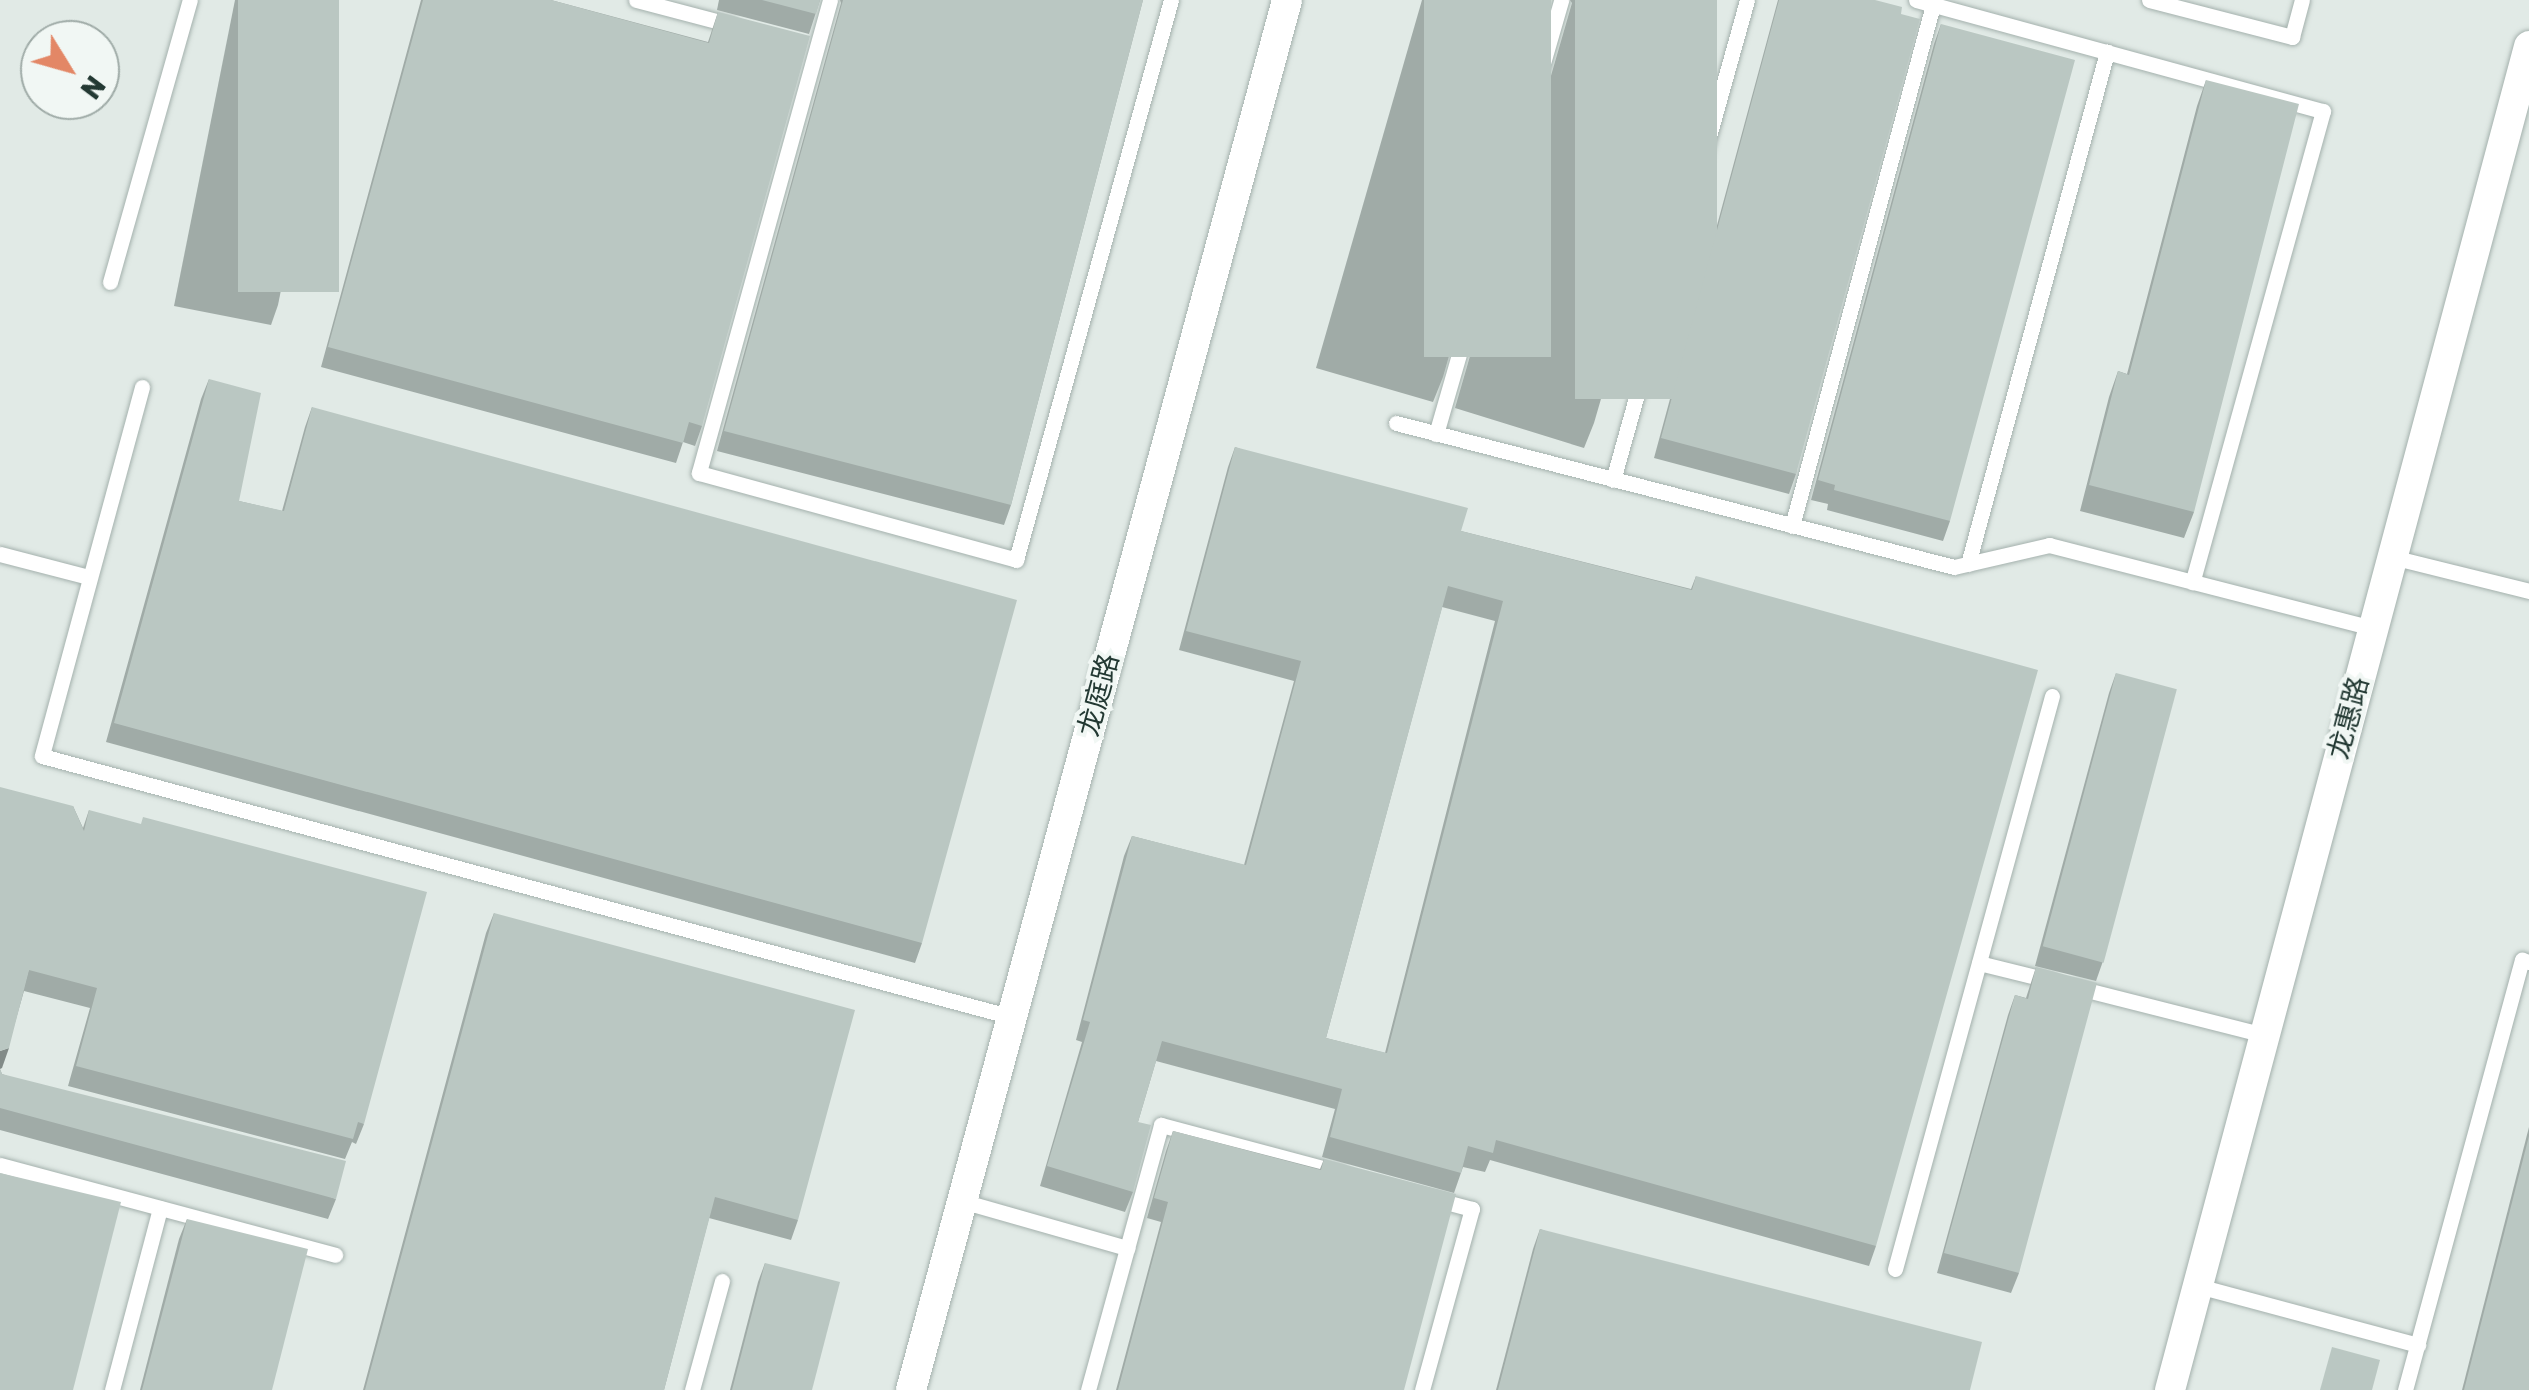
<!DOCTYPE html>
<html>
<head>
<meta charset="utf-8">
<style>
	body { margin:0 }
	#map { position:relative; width:2529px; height:1390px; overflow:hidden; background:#e1eae6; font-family:Rubik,"Noto Sans SC",sans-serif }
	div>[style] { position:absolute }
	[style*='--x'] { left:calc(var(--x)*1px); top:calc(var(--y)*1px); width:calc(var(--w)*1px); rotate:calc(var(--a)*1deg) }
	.roads { filter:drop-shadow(0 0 2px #a4b1ad) drop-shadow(0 0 2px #a4b1ad) }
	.lane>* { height:15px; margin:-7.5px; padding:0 7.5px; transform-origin:7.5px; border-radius:7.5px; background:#fff }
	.street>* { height:30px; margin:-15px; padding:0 15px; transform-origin:15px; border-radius:15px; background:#fff }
	.secondary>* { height:30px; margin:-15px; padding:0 15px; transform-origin:15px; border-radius:15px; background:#fff }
	.wall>* { inset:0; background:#a0aba7 }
	.shaded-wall>* { inset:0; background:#828b88 }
	.building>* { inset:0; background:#bac7c2; transform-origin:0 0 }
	span { translate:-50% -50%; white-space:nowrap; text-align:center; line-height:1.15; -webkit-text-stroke:8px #f1f7f4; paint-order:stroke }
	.street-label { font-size:28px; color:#233933 }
	.north { position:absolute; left:20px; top:20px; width:100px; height:100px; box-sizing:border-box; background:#f1f7f4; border:2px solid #9faba7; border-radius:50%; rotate:127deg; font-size:28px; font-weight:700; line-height:40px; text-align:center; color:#233933 }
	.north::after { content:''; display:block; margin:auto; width:35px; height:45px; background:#e38766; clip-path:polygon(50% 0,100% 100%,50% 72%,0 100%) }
</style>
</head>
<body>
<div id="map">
	<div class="roads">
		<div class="lane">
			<i style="--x:636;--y:0;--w:98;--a:14.7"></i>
			<i style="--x:830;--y:0;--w:491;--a:105.5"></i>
			<i style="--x:699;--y:473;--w:329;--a:15.3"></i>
			<i style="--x:1016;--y:560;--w:581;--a:-74.53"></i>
			<i style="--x:1916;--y:0;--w:422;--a:15.3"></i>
			<i style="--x:2323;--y:111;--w:489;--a:105.5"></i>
			<i style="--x:2149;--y:0;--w:148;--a:14.5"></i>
			<i style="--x:2292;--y:37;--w:38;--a:-75"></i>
			<i style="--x:110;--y:282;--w:293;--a:-74.2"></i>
			<i style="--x:142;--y:387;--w:382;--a:105.2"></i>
			<i style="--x:42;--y:756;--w:1005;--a:15.06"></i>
			<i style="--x:1396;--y:423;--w:576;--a:14.47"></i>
			<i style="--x:1954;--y:567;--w:98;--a:-13"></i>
			<i style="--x:2049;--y:545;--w:334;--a:14.4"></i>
			<i style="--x:1436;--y:434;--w:452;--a:-73.9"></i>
			<i style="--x:1613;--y:480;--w:498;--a:-74.4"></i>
			<i style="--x:1792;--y:526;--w:540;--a:-74.86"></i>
			<i style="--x:0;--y:554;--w:92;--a:14.5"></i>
			<i style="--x:2392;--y:557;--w:141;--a:13.9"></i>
			<i style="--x:1968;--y:564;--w:531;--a:-74.81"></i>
			<i style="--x:1979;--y:963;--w:75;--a:13.9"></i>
			<i style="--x:2075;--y:987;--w:196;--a:14.2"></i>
			<i style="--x:0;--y:1165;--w:347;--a:15"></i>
			<i style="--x:962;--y:1201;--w:172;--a:15.9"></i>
			<i style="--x:1895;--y:1269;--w:594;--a:-74.68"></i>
			<i style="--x:2198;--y:1286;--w:228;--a:15"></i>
			<i style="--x:112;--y:1390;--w:188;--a:-75.2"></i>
			<i style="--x:692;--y:1390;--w:113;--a:-74.6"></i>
			<i style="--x:1088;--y:1390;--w:275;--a:-74.6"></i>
			<i style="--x:1161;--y:1125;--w:186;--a:14.9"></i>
			<i style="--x:1422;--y:1390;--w:188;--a:-74.6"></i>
			<i style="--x:1472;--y:1209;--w:38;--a:-165"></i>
			<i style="--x:2405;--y:1390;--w:446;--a:-74.8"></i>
			<i style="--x:2522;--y:960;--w:7;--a:16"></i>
		</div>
		<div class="street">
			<i style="--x:911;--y:1390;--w:1440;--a:-74.86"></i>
		</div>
		<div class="secondary">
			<i style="--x:2170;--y:1390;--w:1391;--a:-75.04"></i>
		</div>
	</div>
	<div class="wall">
		<i style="clip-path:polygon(235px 0,339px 0,278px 305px,271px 325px,174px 306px)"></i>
		<i style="clip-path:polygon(421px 0,551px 0,708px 42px,718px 12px,702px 426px,695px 446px,683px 442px,676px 463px,321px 367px)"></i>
		<i style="clip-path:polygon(719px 0,820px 0,809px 34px,717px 10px)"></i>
		<i style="clip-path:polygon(840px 0,1143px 0,1011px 505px,1004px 525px,717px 451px,841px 3px)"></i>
		<i style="clip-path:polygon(1422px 0,1551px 0,1443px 377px,1433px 402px,1316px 368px)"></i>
		<i style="clip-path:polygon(1570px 0,1717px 0,1594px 423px,1584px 448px,1455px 408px,1572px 3px)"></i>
		<i style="clip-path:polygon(1778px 0,1875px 0,1796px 474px,1789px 494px,1654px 458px)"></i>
		<i style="clip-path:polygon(1941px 24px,1950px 521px,1943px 541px,1827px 510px,1828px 504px,1811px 500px,1934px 44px)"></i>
		<i style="clip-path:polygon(2206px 80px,2194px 512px,2184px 538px,2080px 511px,2109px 397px,2118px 371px,2127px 374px,2197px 106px)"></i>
		<i style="clip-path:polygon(209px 379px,239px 501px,282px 511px,305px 427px,312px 407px,922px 943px,915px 963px,106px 742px,201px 399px)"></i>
		<i style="clip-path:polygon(evenodd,1235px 447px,1461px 531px,1691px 589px,1696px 576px,1876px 1246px,1869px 1266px,1490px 1160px,1485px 1172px,1463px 1167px,1454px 1193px,1322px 1157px,1335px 1109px,1156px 1061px,1138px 1122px,1133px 1192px,1125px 1212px,1040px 1186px,1082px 1042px,1076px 1040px,1124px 856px,1132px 836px,1244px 865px,1294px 681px,1179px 650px,1228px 467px,1235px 447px,1442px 607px,1495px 621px,1385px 1053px,1326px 1038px,1442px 607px)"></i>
		<i style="clip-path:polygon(2116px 673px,2103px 961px,2096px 981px,2035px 966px,2109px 693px)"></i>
		<i style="clip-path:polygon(73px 806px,83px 828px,89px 810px,364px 1124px,356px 1144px,352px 1142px,345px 1159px,68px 1086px,90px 1008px,24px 991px,2px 1068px)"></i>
		<i style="clip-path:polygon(494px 913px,798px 1220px,791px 1240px,709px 1218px,664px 1390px,363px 1390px,486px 933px)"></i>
		<i style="clip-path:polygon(2036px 967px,2019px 1273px,2011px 1293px,1937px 1273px,2008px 1015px,2015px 995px,2026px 998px)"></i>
		<i style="clip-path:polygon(0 1069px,2px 1074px,336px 1199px,328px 1219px,0 1130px)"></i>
		<i style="clip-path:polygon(2529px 1127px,2529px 1390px,2462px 1390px)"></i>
		<i style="clip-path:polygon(1173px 1131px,1320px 1169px,1324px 1159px,1404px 1390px,1116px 1390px,1161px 1222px,1147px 1218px,1166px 1151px)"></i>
		<i style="clip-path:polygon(187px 1219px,272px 1390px,140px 1390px,179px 1239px)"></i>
		<i style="clip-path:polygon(1540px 1229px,1970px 1390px,1496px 1390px,1533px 1249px)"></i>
		<i style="clip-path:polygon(765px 1263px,812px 1390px,730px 1390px,758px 1282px)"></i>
	</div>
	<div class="shaded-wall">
		<i style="clip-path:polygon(9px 1048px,2px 1068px,0 1069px,0 1051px)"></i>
	</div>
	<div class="building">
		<i style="left:238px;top:0;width:101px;height:292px"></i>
		<i style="clip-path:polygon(423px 0,551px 0,709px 43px,718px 12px,810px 36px,702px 426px,689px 422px,683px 443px,328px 347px)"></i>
		<i style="clip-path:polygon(762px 0,820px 0,816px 14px)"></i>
		<i style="clip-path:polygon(843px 0,1143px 0,1011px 505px,724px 431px)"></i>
		<i style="left:1424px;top:0;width:127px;height:357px"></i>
		<i style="left:1575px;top:0;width:142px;height:399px"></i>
		<i style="clip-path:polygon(1779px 0,1875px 0,1902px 7px,1901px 14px,1920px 19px,1796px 474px,1661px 438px)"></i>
		<i style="clip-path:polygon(1941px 24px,2075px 60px,1950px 521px,1834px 490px,1835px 485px,1818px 480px)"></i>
		<i style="clip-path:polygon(2206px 80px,2299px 104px,2194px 512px,2089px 485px,2118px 371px,2129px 375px)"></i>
		<i style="clip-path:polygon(209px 379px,261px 393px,239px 501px,284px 511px,312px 407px,1017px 600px,922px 943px,114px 723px)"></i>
		<i style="clip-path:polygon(evenodd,1235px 447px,1468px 508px,1461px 531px,1692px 590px,1696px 576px,2038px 670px,1876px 1246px,1496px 1140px,1493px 1153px,1468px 1146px,1461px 1173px,1330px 1137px,1342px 1089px,1162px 1041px,1138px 1122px,1151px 1125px,1133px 1192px,1047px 1166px,1090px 1022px,1083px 1020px,1132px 836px,1246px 865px,1301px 661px,1186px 631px,1235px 447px,1448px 586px,1503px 601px,1387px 1053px,1326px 1038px,1448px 586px)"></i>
		<i style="left:2116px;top:673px;width:63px;height:283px;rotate:15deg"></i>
		<i style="clip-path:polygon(0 787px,73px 806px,84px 831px,89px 810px,141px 824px,143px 817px,427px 892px,364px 1124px,358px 1122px,353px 1139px,76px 1066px,97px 988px,29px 970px,9px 1048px,0 1051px)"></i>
		<i style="clip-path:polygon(494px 913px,855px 1010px,798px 1220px,715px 1197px,664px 1390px,365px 1390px)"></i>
		<i style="clip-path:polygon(2036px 967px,2097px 983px,2019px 1273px,1944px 1253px,2015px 995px,2028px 999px)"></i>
		<i style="clip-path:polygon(0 1069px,2px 1074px,346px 1161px,336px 1199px,0 1108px)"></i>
		<i style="clip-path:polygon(1173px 1131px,1321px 1170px,1324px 1159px,1456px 1194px,1404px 1390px,1118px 1390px,1168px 1202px,1154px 1198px)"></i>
		<i style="clip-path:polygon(2529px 1136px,2529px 1390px,2464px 1390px)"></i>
		<i style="clip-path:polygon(0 1173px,121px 1202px,73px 1390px,0 1390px)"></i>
		<i style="clip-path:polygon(187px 1219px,308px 1249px,272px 1390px,142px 1390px)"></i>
		<i style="clip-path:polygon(1540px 1229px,1982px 1342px,1970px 1390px,1498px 1390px)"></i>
		<i style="clip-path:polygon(765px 1263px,840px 1282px,812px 1390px,732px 1390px)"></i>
		<i style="clip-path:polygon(2332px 1347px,2380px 1360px,2372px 1390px,2320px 1390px)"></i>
	</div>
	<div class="street-label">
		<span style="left:1099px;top:695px;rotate:-75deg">龙庭路</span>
		<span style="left:2349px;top:718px;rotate:-75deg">龙惠路</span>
	</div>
	<div class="north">N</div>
</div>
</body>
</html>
